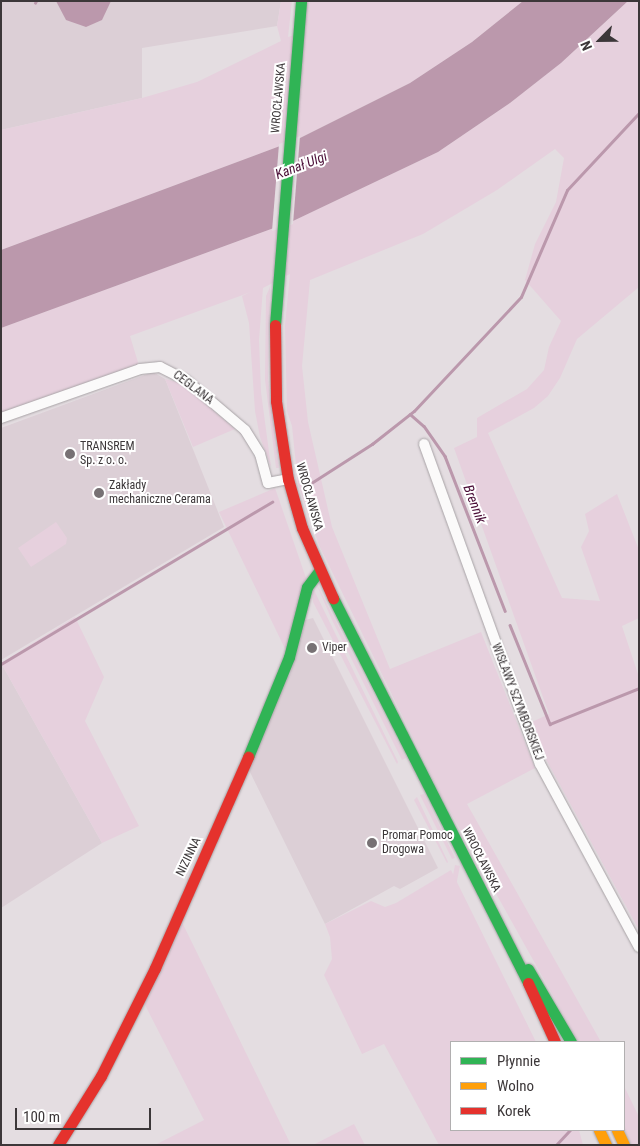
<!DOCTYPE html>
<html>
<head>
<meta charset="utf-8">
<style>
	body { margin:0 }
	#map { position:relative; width:640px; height:1146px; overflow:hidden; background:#e4dde1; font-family:"Roboto Condensed",sans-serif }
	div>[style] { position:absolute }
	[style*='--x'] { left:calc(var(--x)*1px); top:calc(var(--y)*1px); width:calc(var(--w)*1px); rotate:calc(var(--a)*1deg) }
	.built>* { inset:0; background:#dccfd6 }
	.green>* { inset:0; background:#e6d0dd; transform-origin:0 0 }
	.water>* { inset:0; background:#bb98ac }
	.pier>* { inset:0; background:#e4dde1 }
	.stream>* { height:2.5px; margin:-1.25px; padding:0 1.25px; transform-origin:1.25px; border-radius:1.25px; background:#bb98ac }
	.roads { filter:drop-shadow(0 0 1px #a8a3a6) drop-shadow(0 0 1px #a8a3a6) }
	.street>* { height:10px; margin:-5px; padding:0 5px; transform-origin:5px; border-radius:5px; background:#fbfafa }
	.fast>* { height:11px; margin:-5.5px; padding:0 5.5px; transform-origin:5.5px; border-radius:5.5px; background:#30b455 }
	.slow>* { height:11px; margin:-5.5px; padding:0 5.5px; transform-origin:5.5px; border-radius:5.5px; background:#ff9f0a }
	.jam>* { height:11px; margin:-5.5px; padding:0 5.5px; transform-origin:5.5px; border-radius:5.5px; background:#e5322d }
	.dots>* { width:14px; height:14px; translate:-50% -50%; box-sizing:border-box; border:2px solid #fff; border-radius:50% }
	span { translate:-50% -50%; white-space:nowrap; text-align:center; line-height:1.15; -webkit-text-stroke:4px #fff; paint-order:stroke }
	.street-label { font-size:12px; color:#3c3739 }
	.poi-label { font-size:12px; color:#3c3739 }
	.left { translate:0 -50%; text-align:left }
	.water-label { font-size:14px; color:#4b0f38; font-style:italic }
	.frame { position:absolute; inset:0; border:2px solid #3c3739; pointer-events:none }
	.legend { position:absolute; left:450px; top:1041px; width:175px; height:90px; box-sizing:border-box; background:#fff; border:1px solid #b1afb0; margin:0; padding:6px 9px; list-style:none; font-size:15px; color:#3c3739 }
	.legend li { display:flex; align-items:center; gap:10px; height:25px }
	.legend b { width:25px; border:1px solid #b1afb0 }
	.north { position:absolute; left:575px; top:15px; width:50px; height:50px; -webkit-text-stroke:4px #fff; paint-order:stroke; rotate:247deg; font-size:14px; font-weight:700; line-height:20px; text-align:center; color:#3c3739 }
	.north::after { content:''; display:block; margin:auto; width:18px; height:22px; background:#3c3739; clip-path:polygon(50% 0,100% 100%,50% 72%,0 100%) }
	.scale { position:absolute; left:15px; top:1108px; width:136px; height:22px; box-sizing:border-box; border:2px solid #3c3739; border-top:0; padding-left:6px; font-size:15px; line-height:18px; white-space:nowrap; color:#3c3739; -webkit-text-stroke:4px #fff; paint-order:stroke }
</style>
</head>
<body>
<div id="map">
	<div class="built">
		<i style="clip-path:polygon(1px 1px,281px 1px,277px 26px,142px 48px,142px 98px,1px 130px)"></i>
		<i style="clip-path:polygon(153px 372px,165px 379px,224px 527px,1px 660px,1px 428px)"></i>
		<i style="clip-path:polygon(313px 618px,438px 868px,400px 889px,394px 886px,325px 924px,245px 762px,282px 681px,290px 675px,305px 620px)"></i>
		<i style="clip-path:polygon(1px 663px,102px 843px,1px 908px)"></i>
	</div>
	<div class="green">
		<i style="clip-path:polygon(281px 1px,292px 1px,288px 37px,304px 32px,307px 1px,523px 1px,472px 42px,410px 83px,296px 140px,1px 250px,1px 130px,142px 98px,197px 82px,281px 41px,277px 26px)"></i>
		<i style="clip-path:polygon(628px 1px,639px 1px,639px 287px,577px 339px,560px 378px,548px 396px,534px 408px,488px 433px,562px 598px,600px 601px,581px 547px,589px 531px,585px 514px,617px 494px,639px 550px,639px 618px,622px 626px,639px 677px,639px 930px,547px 761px,532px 722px,549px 714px,454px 448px,477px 437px,477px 418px,527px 389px,544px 370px,549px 347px,561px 321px,525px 280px,535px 244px,556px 202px,564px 158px,555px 149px,497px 190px,423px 234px,310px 280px,302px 366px,308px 422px,332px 527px,390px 669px,481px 632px,535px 768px,467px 804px,601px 1042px,579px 1042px,442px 797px,319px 545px,298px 484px,292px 426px,287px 411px,285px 325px,290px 274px,263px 288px,259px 340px,261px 392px,271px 467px,260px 437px,255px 411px,249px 323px,242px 296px,251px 292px,130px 336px,140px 369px,1px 418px,1px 328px,293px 221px,438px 152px,510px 103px,561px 63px)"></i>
		<i style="clip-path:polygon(270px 287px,268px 379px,279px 468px,276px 468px,265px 380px,266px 296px)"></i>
		<i style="clip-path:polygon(165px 379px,181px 383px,235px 429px,193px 447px)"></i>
		<i style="clip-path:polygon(275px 488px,306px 578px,289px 657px,219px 512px)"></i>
		<i style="clip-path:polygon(56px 522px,67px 538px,66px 544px,31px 567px,18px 548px)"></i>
		<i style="clip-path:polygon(315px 581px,406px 758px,402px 760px,332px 620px)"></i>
		<i style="clip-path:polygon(312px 586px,398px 762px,397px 764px,313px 602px)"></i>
		<i style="clip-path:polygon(75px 617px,104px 677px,85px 721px,139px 826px,102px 843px,1px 663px)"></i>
		<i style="clip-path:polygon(424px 794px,455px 858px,452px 859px,420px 795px)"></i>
		<i style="clip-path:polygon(417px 797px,448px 862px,447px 863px,414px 800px)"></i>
		<i style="left:455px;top:865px;width:5px;height:198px;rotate:11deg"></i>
		<i style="clip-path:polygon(451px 870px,536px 1042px,451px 1042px,451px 1130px,579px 1130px,583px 1145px,439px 1145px,384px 1044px,362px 1054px,324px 975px,332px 959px,330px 937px,325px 924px,371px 901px,385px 907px,396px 903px)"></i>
		<i style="clip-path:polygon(178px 914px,291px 1145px,155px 1145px,204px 1120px,144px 1003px)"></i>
		<i style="clip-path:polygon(624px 1086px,639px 1117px,639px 1145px,632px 1145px,624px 1128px)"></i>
		<i style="clip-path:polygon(354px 1124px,365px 1145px,313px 1145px)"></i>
	</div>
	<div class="water">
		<i style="clip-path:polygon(56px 1px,111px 1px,102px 20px,86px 27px,66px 20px)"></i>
		<i style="clip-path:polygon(523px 1px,628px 1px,561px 63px,510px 103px,438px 152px,293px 221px,1px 328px,1px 250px,296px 140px,410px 83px,472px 42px)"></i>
	</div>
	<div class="pier">
		<i style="clip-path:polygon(300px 136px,293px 224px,272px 231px,279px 144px)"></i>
	</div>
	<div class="stream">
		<i style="--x:35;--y:3;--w:2;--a:-63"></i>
		<i style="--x:410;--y:414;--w:18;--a:41"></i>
		<i style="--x:424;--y:426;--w:37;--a:55"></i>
		<i style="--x:445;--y:456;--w:166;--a:68.8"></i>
		<i style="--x:305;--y:487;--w:80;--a:-32.7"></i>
		<i style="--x:372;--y:444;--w:53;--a:-38.2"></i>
		<i style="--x:414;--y:411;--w:156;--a:-46.8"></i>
		<i style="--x:521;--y:297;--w:116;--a:-66.7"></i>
		<i style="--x:567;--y:190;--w:105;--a:-46.9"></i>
		<i style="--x:510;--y:625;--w:107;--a:68"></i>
		<i style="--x:550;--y:724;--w:96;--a:-22"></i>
		<i style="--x:1;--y:664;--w:316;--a:-30.9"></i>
		<i style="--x:556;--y:1145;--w:21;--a:-47"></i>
	</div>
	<div class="roads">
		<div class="street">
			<i style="--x:1;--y:418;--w:147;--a:-19.4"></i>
			<i style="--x:140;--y:369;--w:20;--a:-6"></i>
			<i style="--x:160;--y:367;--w:29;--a:27"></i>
			<i style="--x:186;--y:380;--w:77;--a:40.3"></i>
			<i style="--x:245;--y:430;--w:28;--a:58"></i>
			<i style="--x:260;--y:454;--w:30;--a:75"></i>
			<i style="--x:268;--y:483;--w:20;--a:-11"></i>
			<i style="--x:424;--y:444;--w:340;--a:70.1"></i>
			<i style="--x:540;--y:764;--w:208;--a:61.6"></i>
		</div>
		<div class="fast">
			<i style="--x:275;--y:325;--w:325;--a:-85.4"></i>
			<i style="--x:333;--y:598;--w:432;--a:63.1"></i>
			<i style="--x:248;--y:757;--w:108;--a:-67.7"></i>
			<i style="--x:289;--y:657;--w:72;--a:-75.6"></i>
			<i style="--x:307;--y:587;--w:20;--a:-53"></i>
			<i style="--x:528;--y:969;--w:85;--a:59.5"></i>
		</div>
		<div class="slow">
			<i style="--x:599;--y:1130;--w:17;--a:65"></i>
			<i style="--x:617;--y:1130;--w:17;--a:65"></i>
		</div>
		<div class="jam">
			<i style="--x:275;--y:325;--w:76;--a:89.2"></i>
			<i style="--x:276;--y:401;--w:79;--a:81.3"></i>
			<i style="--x:288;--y:479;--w:51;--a:74.1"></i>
			<i style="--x:302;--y:528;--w:77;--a:66.1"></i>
			<i style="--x:528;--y:983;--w:65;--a:65.4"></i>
			<i style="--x:58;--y:1145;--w:81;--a:-58.1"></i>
			<i style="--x:101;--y:1076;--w:121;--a:-63.4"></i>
			<i style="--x:155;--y:968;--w:231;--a:-66.2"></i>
		</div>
	</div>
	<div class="dots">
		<i style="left:70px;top:454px;background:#777174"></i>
		<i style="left:99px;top:493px;background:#777174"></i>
		<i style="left:312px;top:648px;background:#777174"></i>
		<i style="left:372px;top:843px;background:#777174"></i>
	</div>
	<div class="street-label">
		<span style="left:279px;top:98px;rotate:-85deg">WROCŁAWSKA</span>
		<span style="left:193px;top:388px;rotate:37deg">CEGLANA</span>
		<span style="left:309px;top:497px;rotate:74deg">WROCŁAWSKA</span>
		<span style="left:517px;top:702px;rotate:69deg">WISŁAWY SZYMBORSKIEJ</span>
		<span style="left:189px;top:857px;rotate:-64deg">NIZINNA</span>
		<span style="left:481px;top:860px;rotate:63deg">WROCŁAWSKA</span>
	</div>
	<div class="poi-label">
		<span class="left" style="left:80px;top:454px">TRANSREM<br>Sp. z o. o.</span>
		<span class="left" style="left:109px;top:493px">Zakłady<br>mechaniczne Cerama</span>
		<span class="left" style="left:322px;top:648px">Viper</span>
		<span class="left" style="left:382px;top:843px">Promar Pomoc<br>Drogowa</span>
	</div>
	<div class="water-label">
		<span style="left:301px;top:165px;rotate:-21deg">Kanał Ulgi</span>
		<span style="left:475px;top:504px;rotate:69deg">Brennik</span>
	</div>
	<div class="frame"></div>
	<ul class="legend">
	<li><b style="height:6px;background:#30b455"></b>Płynnie</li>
	<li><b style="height:6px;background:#ff9f0a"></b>Wolno</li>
	<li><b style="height:6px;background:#e5322d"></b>Korek</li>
	</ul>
	<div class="north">N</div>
	<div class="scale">100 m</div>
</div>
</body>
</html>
